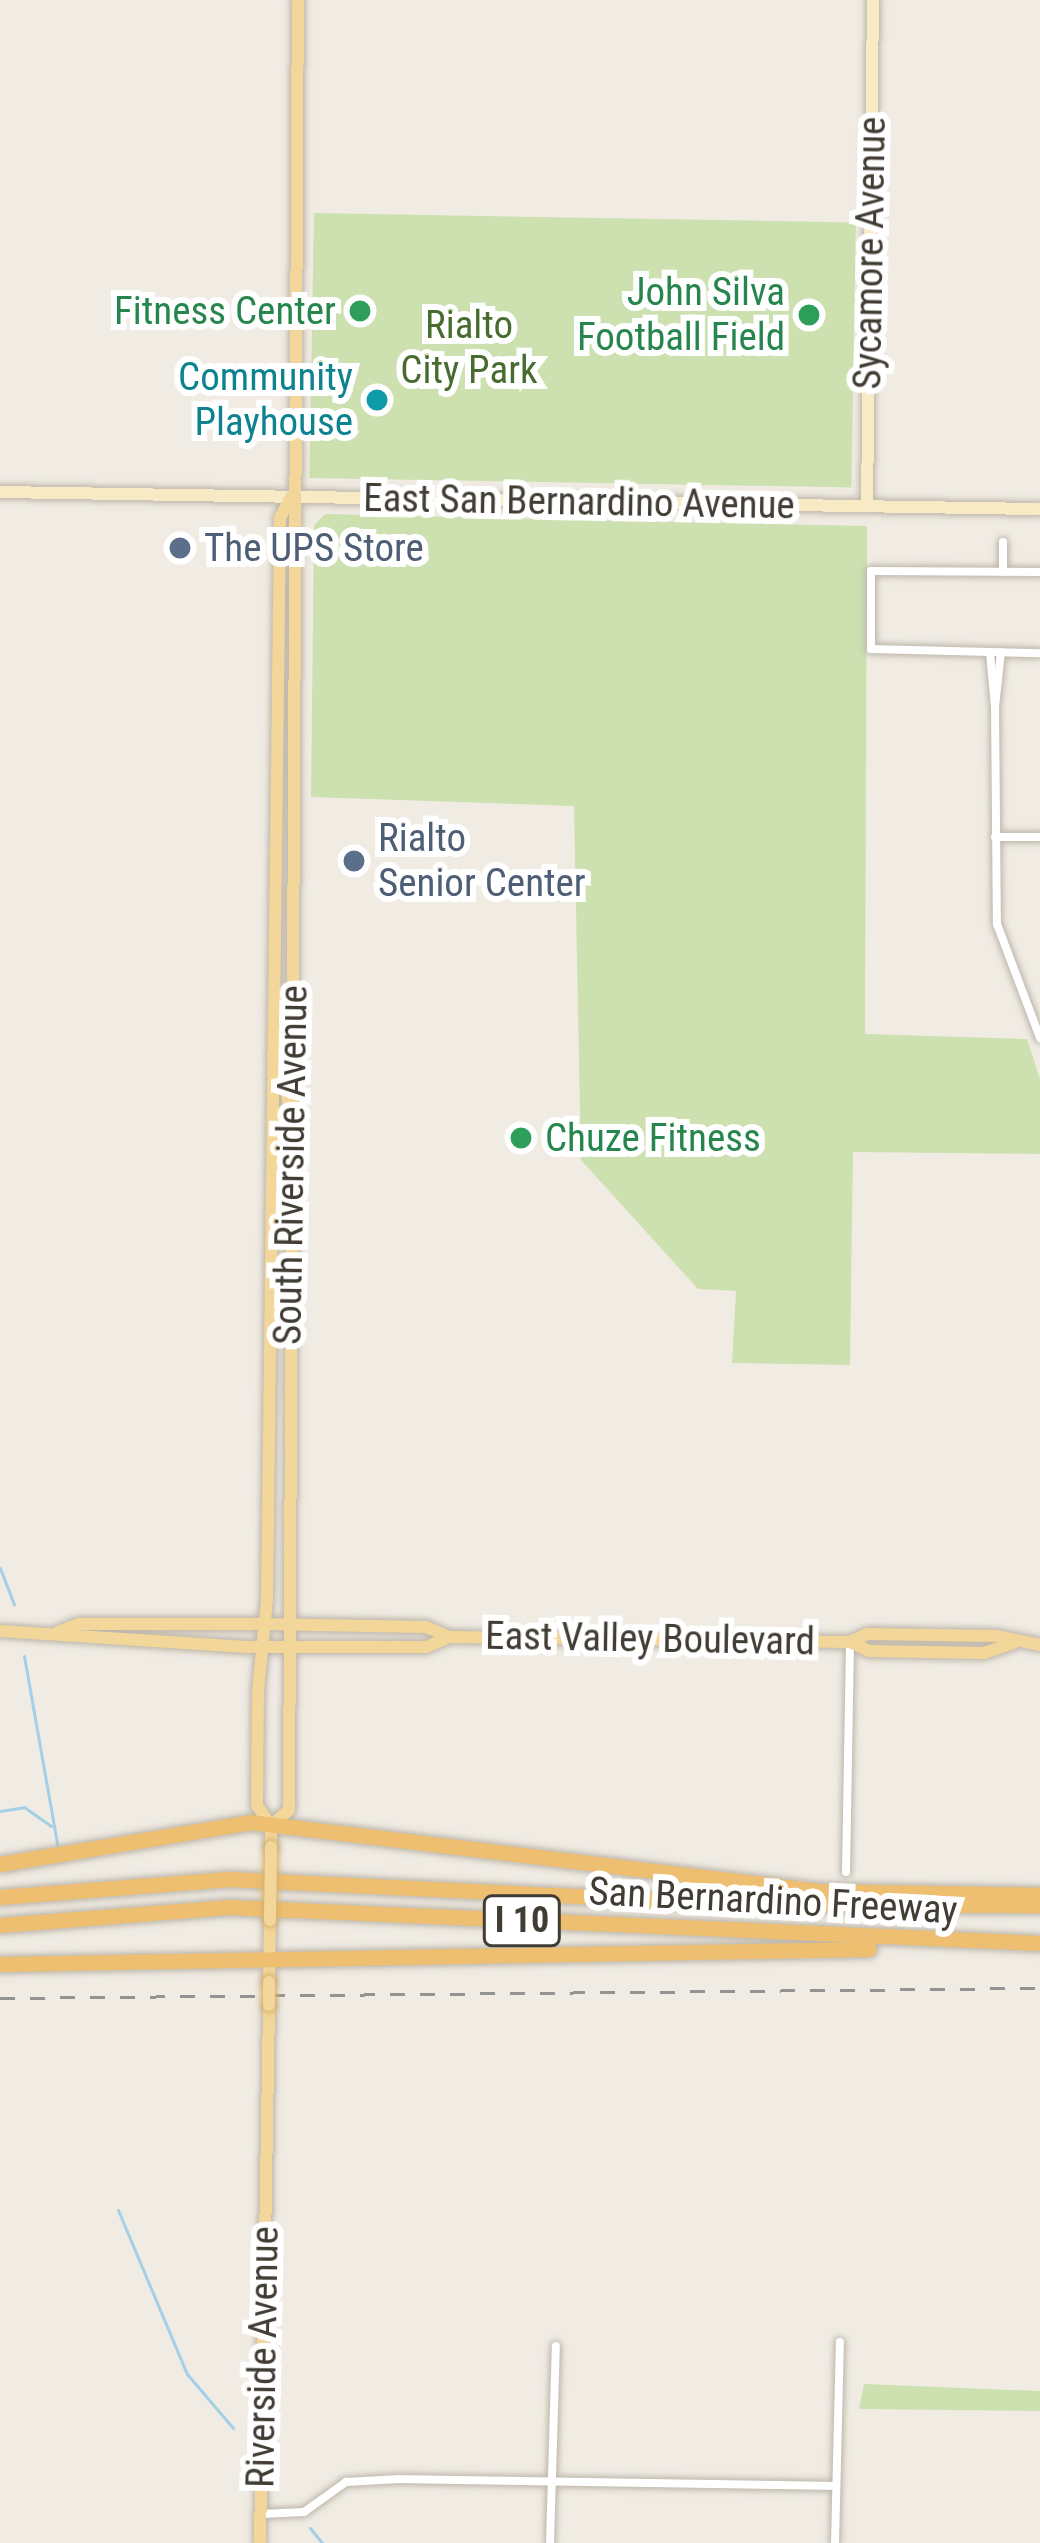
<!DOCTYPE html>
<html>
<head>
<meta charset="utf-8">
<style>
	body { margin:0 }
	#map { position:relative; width:1040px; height:2543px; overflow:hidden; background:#f0ece4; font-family:"Roboto Condensed",sans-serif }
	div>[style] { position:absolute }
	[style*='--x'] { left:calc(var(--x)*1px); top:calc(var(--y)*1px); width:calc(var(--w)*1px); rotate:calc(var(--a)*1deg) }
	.green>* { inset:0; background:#cde0b0; transform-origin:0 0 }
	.stream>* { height:3px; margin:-1.5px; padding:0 1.5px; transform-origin:1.5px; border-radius:1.5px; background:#a5cfe7 }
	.roads { filter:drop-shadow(0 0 3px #bdb6aa) drop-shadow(0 0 3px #bdb6aa) }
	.street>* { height:8px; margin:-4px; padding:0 4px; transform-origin:4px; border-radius:4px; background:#fff }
	.secondary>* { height:12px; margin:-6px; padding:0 6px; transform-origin:6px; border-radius:6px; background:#f8eac5 }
	.primary>* { height:12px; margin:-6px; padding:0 6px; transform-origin:6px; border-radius:6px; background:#f3d699 }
	.highway>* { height:15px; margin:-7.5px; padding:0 7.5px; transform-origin:7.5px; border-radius:7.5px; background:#eebf70 }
	.rail>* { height:3px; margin-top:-1.5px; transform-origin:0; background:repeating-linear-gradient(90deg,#939393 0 15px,transparent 0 30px) }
	.bridges { filter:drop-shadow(0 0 3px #d6b16c) drop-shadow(0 0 3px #d6b16c) }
	.primary-bridge>* { height:12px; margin:-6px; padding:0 6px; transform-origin:6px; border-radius:6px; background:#f3d699 }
	.dots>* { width:33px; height:33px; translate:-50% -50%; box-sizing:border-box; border:6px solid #fff; border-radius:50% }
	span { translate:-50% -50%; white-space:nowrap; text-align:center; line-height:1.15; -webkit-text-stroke:12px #fff; paint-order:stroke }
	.shield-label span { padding:3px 9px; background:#fff; border:3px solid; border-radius:9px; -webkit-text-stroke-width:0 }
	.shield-label { font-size:36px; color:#413c34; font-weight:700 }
	.street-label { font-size:39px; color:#413c34 }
	.leisure-label { font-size:39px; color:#27864d }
	.right { translate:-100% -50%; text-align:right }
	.left { translate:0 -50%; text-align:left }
	.park-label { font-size:39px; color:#486c2f }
	.culture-label { font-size:39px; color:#0d838f }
	.service-label { font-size:39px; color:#4e5e75 }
</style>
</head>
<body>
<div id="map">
	<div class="green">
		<i style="left:314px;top:213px;width:542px;height:265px;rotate:1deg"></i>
		<i style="clip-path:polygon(325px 514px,867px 526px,865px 1034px,1027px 1039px,1040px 1079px,1040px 1154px,853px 1152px,850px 1365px,732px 1363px,736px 1291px,698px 1289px,581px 1160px,574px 806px,311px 797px,314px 525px)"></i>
		<i style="clip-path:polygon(864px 2384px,1040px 2391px,1040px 2411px,859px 2409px)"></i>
	</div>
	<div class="stream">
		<i style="--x:0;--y:1568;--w:39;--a:69"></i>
		<i style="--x:24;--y:1656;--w:196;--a:80"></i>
		<i style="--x:0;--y:1811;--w:24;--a:-9"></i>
		<i style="--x:24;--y:1807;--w:33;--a:35"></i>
		<i style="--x:118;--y:2210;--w:178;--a:67.2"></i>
		<i style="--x:187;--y:2374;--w:71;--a:49.6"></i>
		<i style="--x:310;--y:2528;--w:19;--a:51"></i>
	</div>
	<div class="roads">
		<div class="street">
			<i style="--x:1003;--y:542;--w:30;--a:90"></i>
			<i style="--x:1040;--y:572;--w:169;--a:-179.7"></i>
			<i style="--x:871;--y:571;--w:78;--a:90"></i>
			<i style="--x:871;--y:649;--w:169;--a:1.4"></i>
			<i style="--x:990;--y:652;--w:55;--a:84.8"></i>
			<i style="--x:995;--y:707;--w:55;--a:-83.8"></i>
			<i style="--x:995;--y:707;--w:217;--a:89.5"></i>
			<i style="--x:997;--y:924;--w:122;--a:69.3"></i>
			<i style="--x:995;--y:837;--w:45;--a:0"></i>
			<i style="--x:846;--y:1872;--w:229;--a:-89"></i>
			<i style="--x:261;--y:2514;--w:43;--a:-2.7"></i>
			<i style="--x:304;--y:2512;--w:52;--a:-35.5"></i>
			<i style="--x:346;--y:2482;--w:53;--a:-3.2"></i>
			<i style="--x:399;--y:2479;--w:437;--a:0.9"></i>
			<i style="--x:550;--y:2543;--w:197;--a:-88.3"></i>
			<i style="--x:835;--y:2543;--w:201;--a:-88.6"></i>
		</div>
		<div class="secondary">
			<i style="--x:0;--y:492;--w:1040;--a:0.94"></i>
			<i style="--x:867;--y:506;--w:506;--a:-89.32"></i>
		</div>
		<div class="primary">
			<i style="--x:273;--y:1055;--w:13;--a:45"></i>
			<i style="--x:282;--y:1064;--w:55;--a:80.5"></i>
			<i style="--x:0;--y:1631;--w:247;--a:3.7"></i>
			<i style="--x:246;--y:1647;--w:180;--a:0"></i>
			<i style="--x:426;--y:1647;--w:26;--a:-23"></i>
			<i style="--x:58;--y:1632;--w:22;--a:-21"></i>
			<i style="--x:79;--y:1624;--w:181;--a:0"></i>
			<i style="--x:260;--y:1624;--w:166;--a:1"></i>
			<i style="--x:426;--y:1627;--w:26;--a:23"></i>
			<i style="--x:450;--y:1637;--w:400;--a:0.7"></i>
			<i style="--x:850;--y:1642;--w:19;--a:-25"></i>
			<i style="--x:867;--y:1634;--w:130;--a:0.9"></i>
			<i style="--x:997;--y:1636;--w:44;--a:11.8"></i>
			<i style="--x:850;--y:1642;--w:21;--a:25"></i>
			<i style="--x:869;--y:1651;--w:115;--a:1"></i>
			<i style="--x:984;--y:1653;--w:31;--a:-19"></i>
			<i style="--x:271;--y:1826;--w:24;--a:-42"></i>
			<i style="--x:289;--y:1810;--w:1810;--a:-89.72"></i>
			<i style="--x:271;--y:1847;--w:21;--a:-90"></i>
			<i style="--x:271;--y:1826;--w:25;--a:-124"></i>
			<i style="--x:257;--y:1805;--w:115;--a:-89.5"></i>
			<i style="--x:258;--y:1690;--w:90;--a:-84.3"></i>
			<i style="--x:267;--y:1600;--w:1082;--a:-89.31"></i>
			<i style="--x:280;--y:518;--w:24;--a:-62"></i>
			<i style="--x:269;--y:1982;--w:62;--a:-89.1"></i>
			<i style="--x:260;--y:2543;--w:538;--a:-89.04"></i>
		</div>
		<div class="highway">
			<i style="--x:0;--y:1864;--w:254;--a:-9.5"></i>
			<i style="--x:250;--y:1822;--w:574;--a:6.9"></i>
			<i style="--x:820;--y:1891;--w:220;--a:1"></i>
			<i style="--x:0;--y:1897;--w:230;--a:-4.5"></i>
			<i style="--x:229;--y:1879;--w:499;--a:2.8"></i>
			<i style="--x:727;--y:1903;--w:313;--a:0.4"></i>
			<i style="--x:0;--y:1925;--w:231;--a:-4.5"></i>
			<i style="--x:230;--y:1907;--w:811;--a:2.54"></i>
			<i style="--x:0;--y:1964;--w:869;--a:-0.99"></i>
		</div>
	</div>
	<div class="rail">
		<i style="--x:0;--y:1998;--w:1040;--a:-0.55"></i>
	</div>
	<div class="bridges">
		<div class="primary-bridge">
			<i style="--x:270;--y:1920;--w:73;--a:-89.2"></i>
			<i style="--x:269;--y:2005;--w:23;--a:-90"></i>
		</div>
	</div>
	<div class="dots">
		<i style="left:360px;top:311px;background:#2e9e5b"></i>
		<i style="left:809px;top:315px;background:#2e9e5b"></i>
		<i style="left:377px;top:400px;background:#0f9aa8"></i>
		<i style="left:180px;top:548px;background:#5c6f8a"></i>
		<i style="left:354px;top:861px;background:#5c6f8a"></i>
		<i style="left:521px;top:1138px;background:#2e9e5b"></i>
	</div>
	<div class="shield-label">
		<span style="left:522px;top:1921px">I 10</span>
	</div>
	<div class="street-label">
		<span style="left:870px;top:253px;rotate:-89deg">Sycamore Avenue</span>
		<span style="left:579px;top:502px;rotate:1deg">East San Bernardino Avenue</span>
		<span style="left:291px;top:1165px;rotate:-89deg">South Riverside Avenue</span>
		<span style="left:650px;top:1639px;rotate:1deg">East Valley Boulevard</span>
		<span style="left:773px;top:1901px;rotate:3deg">San Bernardino Freeway</span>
		<span style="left:263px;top:2357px;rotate:-89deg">Riverside Avenue</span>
	</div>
	<div class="leisure-label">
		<span class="right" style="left:785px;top:315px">John Silva<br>Football Field</span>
		<span class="right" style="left:336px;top:311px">Fitness Center</span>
		<span class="left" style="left:545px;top:1138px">Chuze Fitness</span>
	</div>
	<div class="park-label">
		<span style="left:469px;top:348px">Rialto<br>City Park</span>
	</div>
	<div class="culture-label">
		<span class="right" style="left:353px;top:400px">Community<br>Playhouse</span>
	</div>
	<div class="service-label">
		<span class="left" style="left:204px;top:548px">The UPS Store</span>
		<span class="left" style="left:378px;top:861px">Rialto<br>Senior Center</span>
	</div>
</div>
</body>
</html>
